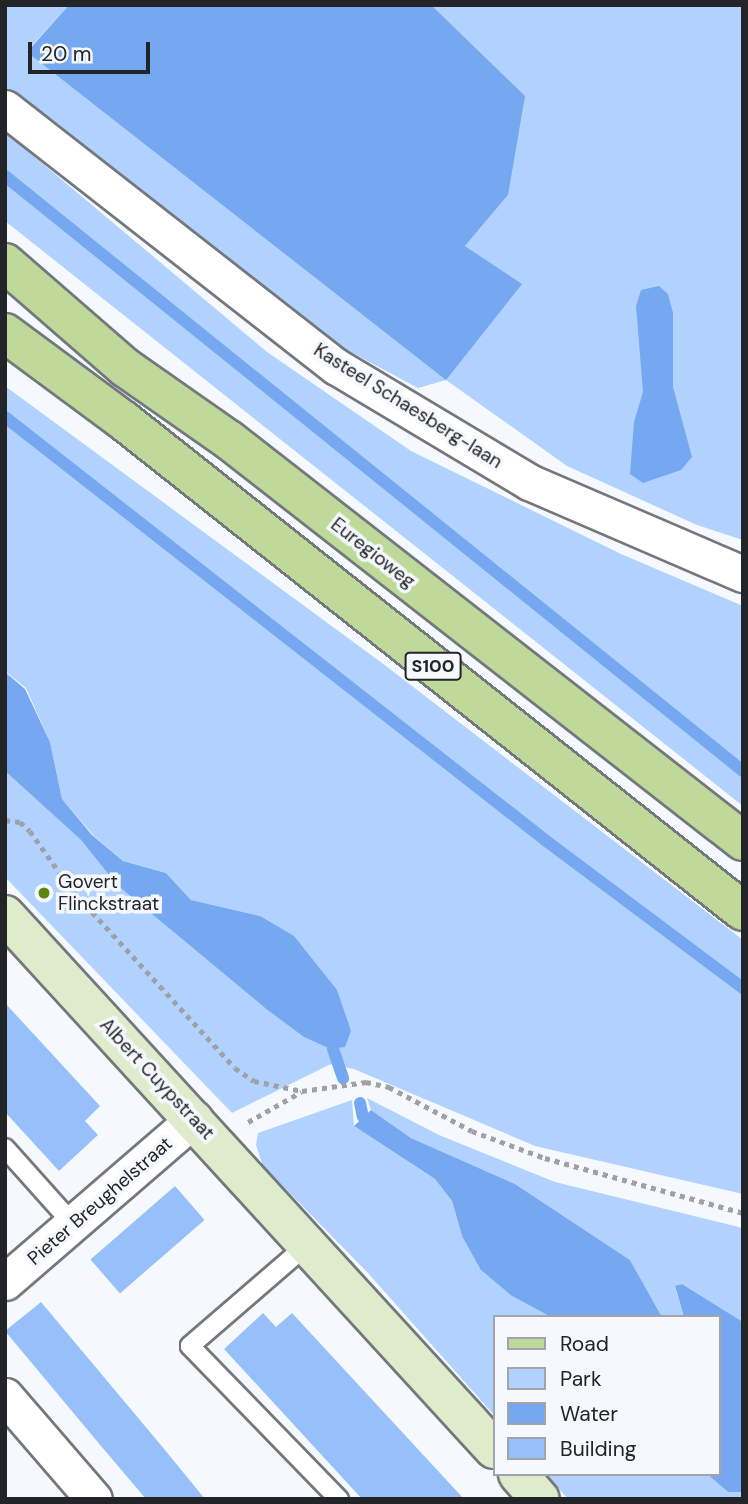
<!DOCTYPE html>
<style>
body{margin:0}
#map{position:relative;width:748px;height:1504px;overflow:hidden;background:#f5f9fe;font-family:"DM Sans",sans-serif}
div>[style]{position:absolute}
.green>*{inset:0;background:#b1d1fe}
.water>*{inset:0;background:#75a8f0}
.stream>*{height:12px;margin:-6px;padding:0 6px;transform-origin:6px;border-radius:6px;background:#75a8f0}
.building>*{inset:0;background:#97c0fb;transform-origin:0 0}
.path>*{height:4.5px;margin-top:-2.25px;transform-origin:0;background:repeating-linear-gradient(90deg,#9ea1a5 0 5px,transparent 0 10px)}
.roads{filter:drop-shadow(2px 0 #74787d) drop-shadow(-2px 0 #74787d) drop-shadow(0 2px #74787d) drop-shadow(0 -2px #74787d)}
.lane>*{height:18px;margin:-9px;padding:0 9px;transform-origin:9px;border-radius:9px;background:#fff}
.street>*{height:35px;margin:-17.5px;padding:0 17.5px;transform-origin:17.5px;border-radius:17.5px;background:#fff}
.secondary>*{height:38px;margin:-19px;padding:0 19px;transform-origin:19px;border-radius:19px;background:#dfeccc}
.primary>*{height:38px;margin:-19px;padding:0 19px;transform-origin:19px;border-radius:19px;background:#bed99a}
.dots>*{width:19px;height:19px;translate:-50% -50%;box-sizing:border-box;border:4px solid #f5f9fe;border-radius:50%}
span{translate:-50% -50%;white-space:nowrap;text-align:center;line-height:1.15;-webkit-text-stroke:7px #f5f9fe;paint-order:stroke}
.shield-label span{padding:2px 5px;background:#f5f9fe;border:2px solid;border-radius:5px;-webkit-text-stroke-width:0}
.shield-label{font-size:18px;color:#232427;font-weight:700}
.street-label{font-size:19px;color:#232427}
.poi-label{font-size:19px;color:#232427}
.left{translate:0 -50%;text-align:left}
.frame{position:absolute;inset:0;border:7px solid #232427;pointer-events:none}
.legend{position:absolute;left:493px;top:1315px;width:228px;height:161px;box-sizing:border-box;background:#f5f9fe;border:2px solid #a1a4a8;margin:0;padding:9px 12px;list-style:none;font-size:21px;color:#232427}
.legend li{display:flex;align-items:center;gap:14px;height:35px}
.legend b{width:35px;border:2px solid #a1a4a8}
.scale{position:absolute;left:28px;top:42px;width:122px;height:32px;box-sizing:border-box;border:4px solid #232427;border-top:0;padding-left:9px;font-size:21px;line-height:24px;white-space:nowrap;color:#232427;-webkit-text-stroke:5px #f5f9fe;paint-order:stroke}
</style>
<div id="map">
<div class="green">
<div style="clip-path:polygon(5px 5px,69px 5px,27px 51px,521px 284px,465px 246px,508px 195px,430px 5px,743px 5px,743px 540px,697px 525px,567px 466px,446px 380px,418px 388px,336px 344px,5px 88px)"></div>
<div style="clip-path:polygon(5px 132px,267px 352px,411px 451px,621px 554px,743px 606px,743px 806px,5px 221px)"></div>
<div style="clip-path:polygon(5px 386px,382px 663px,743px 940px,743px 1194px,535px 1146px,354px 1069px,331px 1064px,232px 1113px,5px 877px,5px 771px,81px 840px,117px 885px,265px 1008px,260px 916px,191px 900px,166px 873px,123px 861px,94px 836px,62px 799px,50px 742px,26px 688px,5px 671px)"></div>
<div style="clip-path:polygon(367px 1098px,439px 1135px,555px 1182px,743px 1228px,743px 1322px,682px 1284px,675px 1287px,684px 1317px,662px 1317px,630px 1260px,515px 1184px,411px 1138px,371px 1110px)"></div>
<div style="clip-path:polygon(352px 1100px,354px 1126px,435px 1179px,452px 1201px,462px 1236px,512px 1296px,551px 1317px,494px 1317px,494px 1415px,368px 1273px,263px 1166px,256px 1145px,258px 1133px)"></div>
<div style="clip-path:polygon(546px 1474px,707px 1474px,728px 1492px,743px 1492px,743px 1499px,568px 1499px)"></div>
</div>
<div class="water">
<div style="clip-path:polygon(69px 5px,431px 5px,525px 96px,508px 195px,465px 246px,522px 284px,446px 380px,27px 52px)"></div>
<div style="clip-path:polygon(659px 286px,668px 294px,673px 313px,673px 387px,692px 457px,681px 470px,643px 483px,630px 474px,634px 422px,643px 392px,636px 306px,641px 290px)"></div>
<div style="clip-path:polygon(5px 672px,25px 689px,50px 742px,62px 799px,92px 835px,123px 861px,166px 873px,191px 900px,260px 916px,294px 936px,337px 990px,351px 1031px,345px 1047px,331px 1049px,304px 1037px,265px 1008px,117px 885px,81px 840px,5px 771px)"></div>
<div style="clip-path:polygon(371px 1110px,411px 1138px,515px 1184px,630px 1260px,662px 1317px,551px 1317px,512px 1296px,481px 1270px,462px 1236px,452px 1201px,435px 1179px,354px 1126px)"></div>
<div style="clip-path:polygon(682px 1284px,743px 1322px,743px 1492px,728px 1492px,707px 1474px,718px 1474px,718px 1317px,684px 1317px,675px 1286px)"></div>
</div>
<div class="stream">
<div style="left:5px;top:176px;width:948px;rotate:38.88deg"></div>
<div style="left:5px;top:417px;width:686px;rotate:38.07deg"></div>
<div style="left:545px;top:840px;width:247px;rotate:36.8deg"></div>
<div style="left:333px;top:1049px;width:31px;rotate:71deg"></div>
<div style="left:360px;top:1103px;width:14px;rotate:78deg"></div>
</div>
<div class="building">
<div style="clip-path:polygon(5px 1003px,100px 1106px,85px 1121px,98px 1135px,59px 1171px,5px 1112px)"></div>
<div style="left:175px;top:1186px;width:45px;height:112px;rotate:49deg"></div>
<div style="clip-path:polygon(41px 1302px,160px 1444px,205px 1499px,146px 1499px,101px 1446px,5px 1331px)"></div>
<div style="clip-path:polygon(263px 1313px,276px 1327px,292px 1313px,464px 1499px,362px 1499px,224px 1349px)"></div>
</div>
<div class="path">
<div style="left:5px;top:820px;width:15px;rotate:8deg"></div>
<div style="left:20px;top:822px;width:13px;rotate:42deg"></div>
<div style="left:30px;top:831px;width:72px;rotate:54.6deg"></div>
<div style="left:72px;top:890px;width:241px;rotate:47.5deg"></div>
<div style="left:235px;top:1068px;width:23px;rotate:34deg"></div>
<div style="left:254px;top:1081px;width:49px;rotate:11.8deg"></div>
<div style="left:302px;top:1091px;width:65px;rotate:-8deg"></div>
<div style="left:366px;top:1082px;width:24px;rotate:12deg"></div>
<div style="left:389px;top:1087px;width:94px;rotate:27.9deg"></div>
<div style="left:472px;top:1131px;width:78px;rotate:20.3deg"></div>
<div style="left:545px;top:1158px;width:205px;rotate:15.5deg"></div>
<div style="left:248px;top:1122px;width:61px;rotate:-29.5deg"></div>
</div>
<div class="roads">
<div class="lane">
<div style="left:5px;top:1148px;width:102px;rotate:48.2deg"></div>
<div style="left:308px;top:1244px;width:156px;rotate:139.2deg"></div>
<div style="left:190px;top:1346px;width:214px;rotate:45.8deg"></div>
</div>
<div class="street">
<div style="left:5px;top:108px;width:421px;rotate:38deg"></div>
<div style="left:337px;top:367px;width:224px;rotate:30.9deg"></div>
<div style="left:529px;top:482px;width:233px;rotate:23.3deg"></div>
<div style="left:5px;top:1282px;width:250px;rotate:-40.8deg"></div>
<div style="left:5px;top:1396px;width:136px;rotate:49.2deg"></div>
</div>
<div class="secondary">
<div style="left:5px;top:915px;width:724px;rotate:47.52deg"></div>
<div style="left:518px;top:1474px;width:33px;rotate:49deg"></div>
</div>
<div class="primary">
<div style="left:5px;top:263px;width:160px;rotate:41deg"></div>
<div style="left:126px;top:368px;width:126px;rotate:35deg"></div>
<div style="left:229px;top:440px;width:652px;rotate:37.96deg"></div>
<div style="left:5px;top:333px;width:148px;rotate:36.5deg"></div>
<div style="left:124px;top:421px;width:789px;rotate:38.37deg"></div>
</div>
</div>
<div class="dots">
<div style="left:44px;top:893px;background:#5b850e"></div>
</div>
<div class="shield-label">
<span style="left:433px;top:666px">S100</span>
</div>
<div class="street-label">
<span style="left:408px;top:406px;rotate:32deg">Kasteel Schaesberg-laan</span>
<span style="left:373px;top:553px;rotate:38deg">Euregioweg</span>
<span style="left:157px;top:1079px;rotate:47deg">Albert Cuypstraat</span>
<span style="left:100px;top:1201px;rotate:-41deg">Pieter Breughelstraat</span>
</div>
<div class="poi-label">
<span class="left" style="left:58px;top:893px">Govert<br>Flinckstraat</span>
</div>
<div class="frame"></div>
<ul class="legend">
<li><b style="height:9px;background:#bed99a"></b>Road</li>
<li><b style="height:19px;background:#b1d1fe"></b>Park</li>
<li><b style="height:19px;background:#75a8f0"></b>Water</li>
<li><b style="height:19px;background:#97c0fb"></b>Building</li>
</ul>
<div class="scale">20 m</div>
</div>
